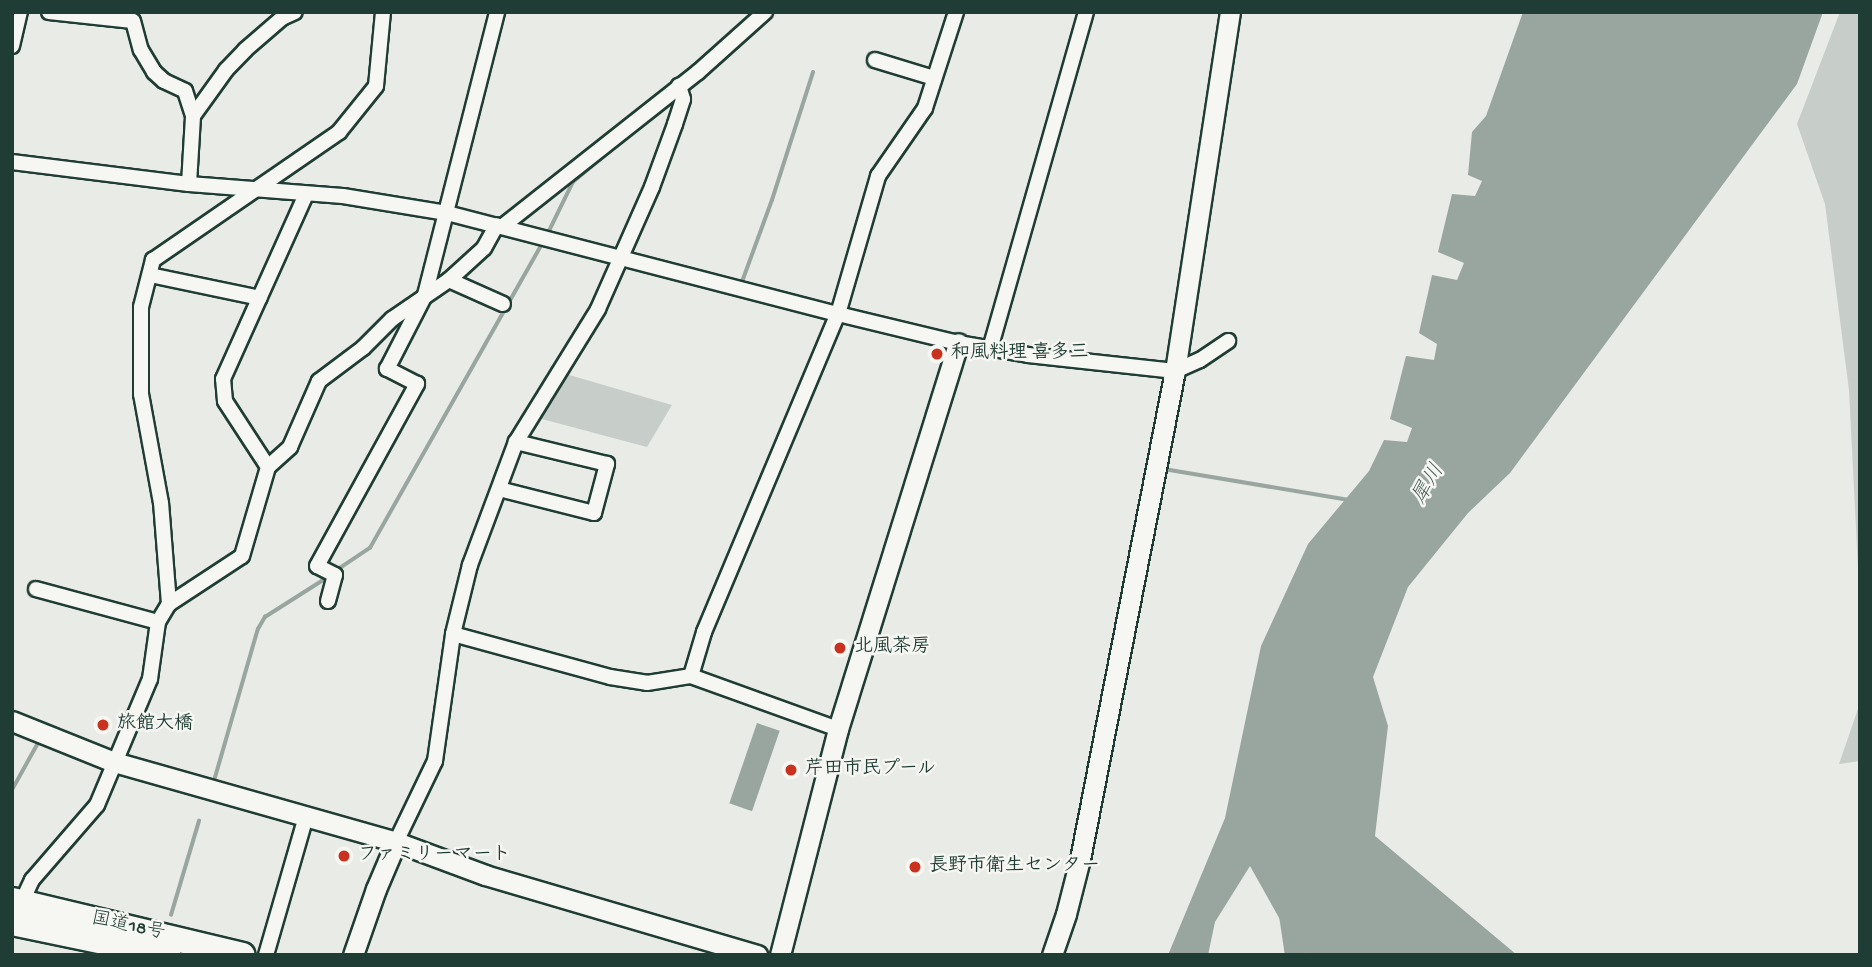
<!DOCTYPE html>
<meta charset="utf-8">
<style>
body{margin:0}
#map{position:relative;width:1872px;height:967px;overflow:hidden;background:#e9ebe7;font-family:"Gochi Hand","Klee One",sans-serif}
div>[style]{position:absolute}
.green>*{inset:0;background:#c7cec9}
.water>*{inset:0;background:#99a6a0;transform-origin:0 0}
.stream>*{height:3.5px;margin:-1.75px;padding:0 1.75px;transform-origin:1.75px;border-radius:1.75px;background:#99a6a0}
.river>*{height:21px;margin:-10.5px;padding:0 10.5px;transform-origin:10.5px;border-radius:10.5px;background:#99a6a0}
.roads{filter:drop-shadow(2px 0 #1f3d34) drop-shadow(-2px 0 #1f3d34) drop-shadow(0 2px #1f3d34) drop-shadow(0 -2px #1f3d34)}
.street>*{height:14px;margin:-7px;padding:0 7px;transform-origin:7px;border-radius:7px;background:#f6f6f2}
.secondary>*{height:19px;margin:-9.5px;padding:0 9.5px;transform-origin:9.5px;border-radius:9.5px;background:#f6f6f2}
.highway>*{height:24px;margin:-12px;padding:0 12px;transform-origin:12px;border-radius:12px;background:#f6f6f2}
.dots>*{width:19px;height:19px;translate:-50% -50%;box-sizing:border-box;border:4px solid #f6f6f2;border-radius:50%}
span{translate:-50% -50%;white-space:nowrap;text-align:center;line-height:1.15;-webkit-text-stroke:5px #f6f6f2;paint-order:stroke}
.poi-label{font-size:19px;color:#1f3d34;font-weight:700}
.left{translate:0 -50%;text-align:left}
.street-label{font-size:19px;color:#1f3d34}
.water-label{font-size:21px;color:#445c54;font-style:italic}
.frame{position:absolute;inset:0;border:14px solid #1f3d34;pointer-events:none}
</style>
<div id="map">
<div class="green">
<div style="clip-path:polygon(1840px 12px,1860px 12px,1860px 608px,1849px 390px,1825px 204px,1797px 124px)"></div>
<div style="clip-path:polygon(566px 374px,672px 405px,647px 447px,538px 418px)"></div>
<div style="clip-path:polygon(1860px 703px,1860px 761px,1839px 764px)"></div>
</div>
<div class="water">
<div style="clip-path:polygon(1523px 12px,1823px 12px,1797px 84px,1510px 473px,1468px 513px,1408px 587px,1373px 677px,1388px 726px,1375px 836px,1517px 955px,1306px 955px,1302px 942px,1287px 932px,1250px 866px,1215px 922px,1208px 955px,1168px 955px,1225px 818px,1261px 646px,1308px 544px,1369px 471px,1384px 440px,1407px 442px,1412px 428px,1390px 419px,1406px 356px,1434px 360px,1437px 344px,1419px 333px,1432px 275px,1457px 280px,1464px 263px,1438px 252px,1452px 194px,1475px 196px,1482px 181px,1468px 175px,1472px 132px,1486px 116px)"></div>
<div style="left:757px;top:723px;width:24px;height:85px;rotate:19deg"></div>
</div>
<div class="stream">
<div style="left:548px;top:233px;width:57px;rotate:-63.9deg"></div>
<div style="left:573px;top:182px;width:50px;rotate:-40.1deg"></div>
<div style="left:739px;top:281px;width:3px;rotate:18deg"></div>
<div style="left:742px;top:282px;width:87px;rotate:-69.9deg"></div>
<div style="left:772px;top:200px;width:134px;rotate:-72.2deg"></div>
<div style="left:1164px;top:469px;width:189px;rotate:9.5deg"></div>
<div style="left:337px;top:570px;width:40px;rotate:-34deg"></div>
<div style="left:370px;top:548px;width:352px;rotate:-60.5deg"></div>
<div style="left:214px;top:781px;width:158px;rotate:-73.9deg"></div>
<div style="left:258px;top:629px;width:14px;rotate:-60deg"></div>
<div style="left:265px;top:617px;width:75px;rotate:-32.4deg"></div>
<div style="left:12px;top:790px;width:54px;rotate:-61deg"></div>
<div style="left:171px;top:915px;width:98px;rotate:-73.4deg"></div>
</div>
<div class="river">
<div style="left:1288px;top:908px;width:48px;rotate:81.5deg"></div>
</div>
<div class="roads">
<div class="street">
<div style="left:49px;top:12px;width:84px;rotate:6.1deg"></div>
<div style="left:133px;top:21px;width:30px;rotate:75deg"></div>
<div style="left:141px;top:50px;width:26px;rotate:59deg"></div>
<div style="left:154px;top:72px;width:13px;rotate:42deg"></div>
<div style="left:164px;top:81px;width:23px;rotate:25deg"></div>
<div style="left:185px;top:91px;width:26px;rotate:72deg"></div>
<div style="left:12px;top:46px;width:35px;rotate:-77deg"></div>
<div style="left:875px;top:60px;width:62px;rotate:17deg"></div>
<div style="left:12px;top:162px;width:178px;rotate:7.1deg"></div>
<div style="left:189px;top:184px;width:154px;rotate:4.5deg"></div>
<div style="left:343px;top:196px;width:105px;rotate:9.3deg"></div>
<div style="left:447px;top:213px;width:404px;rotate:14.5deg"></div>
<div style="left:838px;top:314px;width:123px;rotate:13.6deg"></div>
<div style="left:958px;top:343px;width:71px;rotate:9.7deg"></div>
<div style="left:1028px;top:355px;width:148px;rotate:6.2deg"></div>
<div style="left:1175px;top:371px;width:27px;rotate:-24deg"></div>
<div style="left:1200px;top:360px;width:34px;rotate:-34deg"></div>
<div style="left:189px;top:184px;width:68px;rotate:-86.6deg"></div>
<div style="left:193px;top:116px;width:57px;rotate:-54.3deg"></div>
<div style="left:226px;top:70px;width:28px;rotate:-46deg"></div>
<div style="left:245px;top:50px;width:49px;rotate:-40.9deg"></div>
<div style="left:282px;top:18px;width:14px;rotate:-25deg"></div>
<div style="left:503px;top:226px;width:248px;rotate:-38.3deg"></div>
<div style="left:698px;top:72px;width:90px;rotate:-41.8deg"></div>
<div style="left:150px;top:275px;width:112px;rotate:11.8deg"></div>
<div style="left:449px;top:280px;width:59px;rotate:24deg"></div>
<div style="left:990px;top:349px;width:350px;rotate:-74.1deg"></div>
<div style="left:268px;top:467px;width:79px;rotate:-123.1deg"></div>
<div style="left:225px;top:401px;width:22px;rotate:-95deg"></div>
<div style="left:223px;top:379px;width:203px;rotate:-65.8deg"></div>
<div style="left:499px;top:489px;width:98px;rotate:14.2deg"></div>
<div style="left:594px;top:513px;width:51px;rotate:-75.1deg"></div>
<div style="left:607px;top:464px;width:94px;rotate:-166.4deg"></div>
<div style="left:36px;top:589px;width:126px;rotate:15.1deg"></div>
<div style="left:328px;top:601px;width:27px;rotate:-75deg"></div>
<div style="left:335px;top:575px;width:20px;rotate:-153deg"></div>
<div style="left:317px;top:566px;width:208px;rotate:-61.2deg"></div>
<div style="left:417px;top:384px;width:34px;rotate:-153deg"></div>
<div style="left:387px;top:369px;width:83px;rotate:-62.8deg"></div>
<div style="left:425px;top:295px;width:292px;rotate:-75.7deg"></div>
<div style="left:169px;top:604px;width:101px;rotate:-94.5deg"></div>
<div style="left:161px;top:503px;width:111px;rotate:-100.4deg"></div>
<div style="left:141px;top:394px;width:87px;rotate:-90deg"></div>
<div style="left:141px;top:307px;width:49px;rotate:-75.7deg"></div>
<div style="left:153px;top:260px;width:226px;rotate:-34.5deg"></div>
<div style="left:339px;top:132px;width:59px;rotate:-51.2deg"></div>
<div style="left:376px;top:86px;width:74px;rotate:-84.6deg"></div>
<div style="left:453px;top:634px;width:163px;rotate:15.3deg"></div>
<div style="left:610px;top:677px;width:37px;rotate:9deg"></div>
<div style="left:647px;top:683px;width:45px;rotate:-9deg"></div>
<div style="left:838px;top:729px;width:156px;rotate:-160.2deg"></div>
<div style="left:691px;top:676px;width:46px;rotate:-73.5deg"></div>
<div style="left:704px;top:632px;width:345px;rotate:-67.2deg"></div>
<div style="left:838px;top:314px;width:144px;rotate:-73.8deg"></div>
<div style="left:878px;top:176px;width:83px;rotate:-55.3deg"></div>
<div style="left:925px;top:108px;width:101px;rotate:-72.1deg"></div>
<div style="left:396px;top:842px;width:90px;rotate:-64.3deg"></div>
<div style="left:435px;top:761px;width:128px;rotate:-81.9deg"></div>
<div style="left:453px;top:634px;width:71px;rotate:-76.2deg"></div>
<div style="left:470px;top:565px;width:131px;rotate:-69.5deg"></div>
<div style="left:516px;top:442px;width:156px;rotate:-58.3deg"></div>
<div style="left:598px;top:309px;width:133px;rotate:-66.1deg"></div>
<div style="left:652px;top:187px;width:67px;rotate:-69.9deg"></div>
<div style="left:675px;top:124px;width:26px;rotate:-72deg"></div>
<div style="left:683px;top:99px;width:14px;rotate:-107deg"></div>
<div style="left:25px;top:895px;width:17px;rotate:-65deg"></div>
<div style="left:32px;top:880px;width:99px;rotate:-49.1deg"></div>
<div style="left:97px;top:805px;width:137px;rotate:-67.2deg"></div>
<div style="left:150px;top:679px;width:58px;rotate:-82deg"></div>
<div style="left:158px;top:622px;width:21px;rotate:-59deg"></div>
<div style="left:169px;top:604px;width:87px;rotate:-33.3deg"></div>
<div style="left:242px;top:556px;width:93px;rotate:-73.7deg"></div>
<div style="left:268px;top:467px;width:30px;rotate:-42deg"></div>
<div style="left:290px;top:447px;width:72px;rotate:-66.3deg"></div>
<div style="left:319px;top:381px;width:55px;rotate:-36.9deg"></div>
<div style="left:363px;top:348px;width:41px;rotate:-45deg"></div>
<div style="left:392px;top:319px;width:69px;rotate:-34.4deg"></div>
<div style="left:449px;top:280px;width:47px;rotate:-42.4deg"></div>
<div style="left:484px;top:248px;width:26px;rotate:-61deg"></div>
<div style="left:266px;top:955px;width:145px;rotate:-73.9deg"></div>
</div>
<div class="secondary">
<div style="left:12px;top:721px;width:110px;rotate:21.9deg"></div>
<div style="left:114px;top:762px;width:293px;rotate:15.8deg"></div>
<div style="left:396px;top:842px;width:95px;rotate:20.3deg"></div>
<div style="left:485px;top:875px;width:284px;rotate:16.4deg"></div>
<div style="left:353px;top:955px;width:70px;rotate:-70.8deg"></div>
<div style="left:376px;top:889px;width:51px;rotate:-66.9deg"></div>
<div style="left:780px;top:955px;width:233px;rotate:-75.6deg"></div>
<div style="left:838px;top:729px;width:404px;rotate:-72.7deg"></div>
<div style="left:1052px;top:955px;width:43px;rotate:-71.1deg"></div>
<div style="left:1066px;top:914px;width:57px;rotate:-75.7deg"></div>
<div style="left:1080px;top:859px;width:497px;rotate:-79deg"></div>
<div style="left:1175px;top:371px;width:363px;rotate:-81.3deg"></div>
</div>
<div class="highway">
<div style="left:12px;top:900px;width:237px;rotate:13.4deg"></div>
<div style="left:12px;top:923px;width:124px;rotate:11.7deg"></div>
<div style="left:118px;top:939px;width:53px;rotate:17.4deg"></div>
</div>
</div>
<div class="dots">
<div style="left:937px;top:354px;background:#c8321e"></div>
<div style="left:840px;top:648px;background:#c8321e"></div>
<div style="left:103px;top:725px;background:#c8321e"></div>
<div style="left:791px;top:770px;background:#c8321e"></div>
<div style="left:344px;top:856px;background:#c8321e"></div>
<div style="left:915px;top:867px;background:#c8321e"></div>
</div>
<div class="poi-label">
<span class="left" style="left:951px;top:354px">和風料理 喜多三</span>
<span class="left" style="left:854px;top:648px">北風茶房</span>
<span class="left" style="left:117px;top:725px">旅館大橋</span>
<span class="left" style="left:805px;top:770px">芹田市民プール</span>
<span class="left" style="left:358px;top:856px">ファミリーマート</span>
<span class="left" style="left:929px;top:867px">長野市衛生センター</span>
</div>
<div class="street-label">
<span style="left:128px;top:927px;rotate:12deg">国道18号</span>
</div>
<div class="water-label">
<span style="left:1430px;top:485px;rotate:-59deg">犀川</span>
</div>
<div class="frame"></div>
</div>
